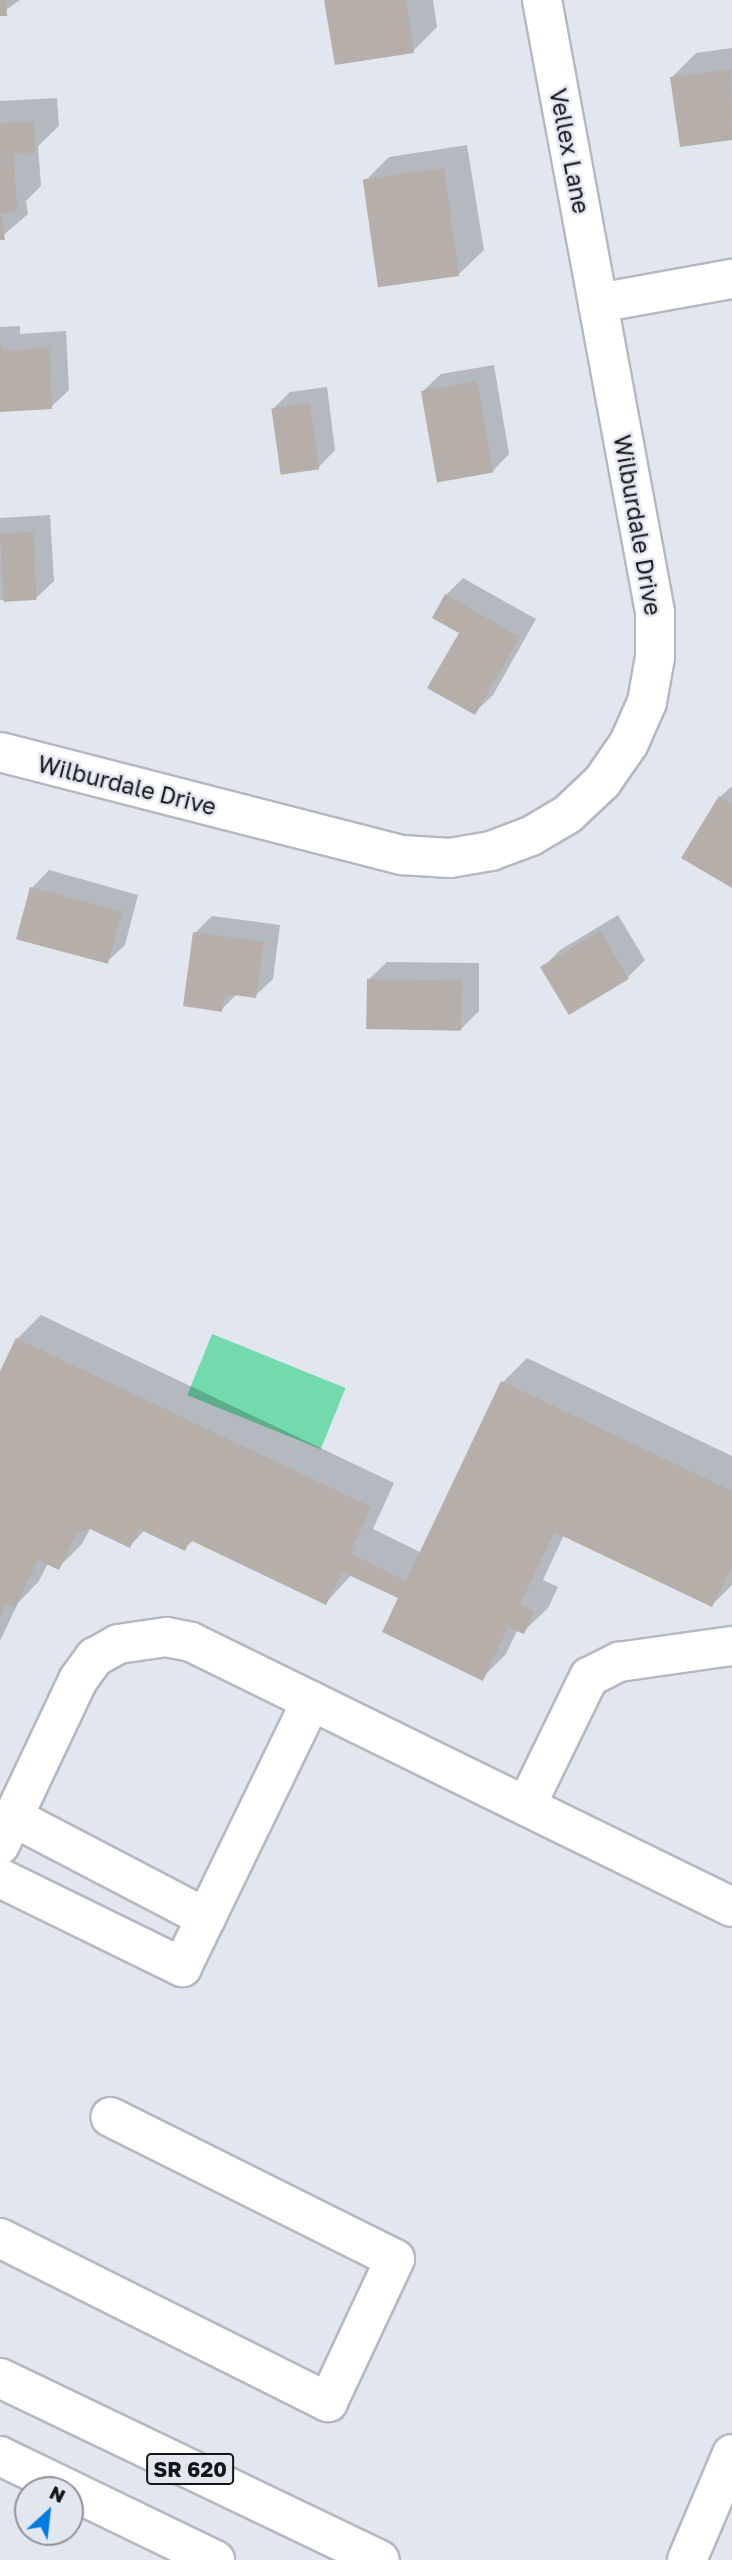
<!DOCTYPE html>
<style>
body{margin:0}
#map{position:relative;width:732px;height:2560px;overflow:hidden;background:#e2e7ef;font-family:"Golos Text",sans-serif}
div>[style]{position:absolute}
.green>*{inset:0;background:#73daae;transform-origin:0 0}
.shadow>*{inset:0;background:#0003}
.building>*{inset:0;background:#b6aea8;transform-origin:0 0}
.roads{filter:drop-shadow(2px 0 #b4b9c1) drop-shadow(-2px 0 #b4b9c1) drop-shadow(0 2px #b4b9c1) drop-shadow(0 -2px #b4b9c1)}
.minor>*{height:38px;margin:-19px;padding:0 19px;transform-origin:19px;border-radius:19px;background:#fff}
.major>*{height:38px;margin:-19px;padding:0 19px;transform-origin:19px;border-radius:19px;background:#fff}
span{translate:-50% -50%;white-space:nowrap;text-align:center;line-height:1.15;-webkit-text-stroke:5px #e2e7ef;paint-order:stroke}
.shield-label span{padding:2px 5px;background:#e2e7ef;border:2px solid;border-radius:5px;-webkit-text-stroke-width:0}
.shield-label{font-size:21px;color:#131518;font-weight:700}
.street-label{font-size:23px;color:#131518}
.north{position:absolute;left:14px;top:2476px;width:70px;height:70px;box-sizing:border-box;background:#e2e7ef;border:2px solid #8f9399;border-radius:50%;rotate:27deg;font-size:19px;font-weight:700;line-height:28px;text-align:center;color:#131518}
.north::after{content:'';display:block;margin:auto;width:24px;height:32px;background:#007ce3;clip-path:polygon(50% 0,100% 100%,50% 72%,0 100%)}
</style>
<div id="map">
<div class="green">
<div style="left:212px;top:1334px;width:144px;height:66px;rotate:22deg"></div>
</div>
<div class="shadow">
<div style="clip-path:polygon(0 0,20px 0,0 14px)"></div>
<div style="clip-path:polygon(327px 0,433px 0,437px 27px,413px 51px)"></div>
<div style="clip-path:polygon(732px 48px,732px 139px,681px 145px,672px 77px,696px 53px)"></div>
<div style="clip-path:polygon(57px 98px,59px 126px,38px 146px,41px 186px,26px 201px,28px 214px,0 238px,0 101px)"></div>
<div style="clip-path:polygon(467px 145px,484px 250px,459px 274px,365px 181px,389px 157px)"></div>
<div style="clip-path:polygon(20px 326px,20px 334px,66px 331px,69px 390px,51px 407px,0 410px,0 327px)"></div>
<div style="clip-path:polygon(494px 365px,509px 454px,492px 472px,423px 391px,441px 374px)"></div>
<div style="clip-path:polygon(327px 387px,335px 450px,318px 468px,273px 409px,290px 392px)"></div>
<div style="clip-path:polygon(50px 515px,54px 581px,36px 598px,0 600px,0 518px)"></div>
<div style="clip-path:polygon(463px 578px,536px 619px,493px 695px,475px 712px,461px 632px,446px 595px)"></div>
<div style="clip-path:polygon(732px 786px,732px 886px,720px 797px)"></div>
<div style="clip-path:polygon(49px 870px,138px 895px,125px 945px,107px 962px,32px 888px)"></div>
<div style="clip-path:polygon(618px 915px,645px 960px,628px 977px,542px 968px,560px 950px)"></div>
<div style="clip-path:polygon(212px 916px,280px 925px,273px 979px,255px 996px,237px 994px,221px 1010px,195px 933px)"></div>
<div style="clip-path:polygon(387px 962px,479px 963px,479px 1011px,461px 1029px,369px 979px)"></div>
<div style="clip-path:polygon(41px 1315px,394px 1483px,373px 1529px,422px 1553px,503px 1382px,527px 1358px,732px 1456px,732px 1585px,712px 1605px,564px 1535px,543px 1580px,558px 1587px,548px 1608px,523px 1632px,518px 1629px,506px 1654px,482px 1678px,400px 1597px,352px 1574px,326px 1603px,194px 1540px,184px 1549px,145px 1530px,130px 1546px,91px 1527px,82px 1544px,58px 1568px,48px 1563px,39px 1581px,18px 1603px,0 1641px,0 1375px,17px 1339px)"></div>
</div>
<div class="building">
<div style="clip-path:polygon(0 0,6px 0,7px 16px,0 16px)"></div>
<div style="clip-path:polygon(324px 0,406px 0,414px 53px,335px 65px)"></div>
<div style="clip-path:polygon(731px 69px,732px 140px,680px 147px,670px 77px)"></div>
<div style="clip-path:polygon(33px 121px,35px 152px,14px 154px,17px 212px,0 214px,0 123px)"></div>
<div style="left:444px;top:168px;width:109px;height:82px;rotate:82deg"></div>
<div style="clip-path:polygon(0 216px,2px 216px,5px 240px,0 240px)"></div>
<div style="clip-path:polygon(0 343px,4px 351px,49px 348px,52px 409px,0 412px)"></div>
<div style="left:477px;top:381px;width:93px;height:57px;rotate:80deg"></div>
<div style="left:310px;top:403px;width:67px;height:39px;rotate:82deg"></div>
<div style="left:33px;top:532px;width:68px;height:33px;rotate:87deg"></div>
<div style="clip-path:polygon(445px 594px,520px 637px,475px 715px,427px 688px,459px 633px,432px 618px)"></div>
<div style="clip-path:polygon(719px 796px,732px 804px,732px 888px,681px 858px)"></div>
<div style="left:30px;top:887px;width:95px;height:54px;rotate:15deg"></div>
<div style="left:600px;top:931px;width:56px;height:70px;rotate:59deg"></div>
<div style="clip-path:polygon(193px 932px,264px 942px,256px 998px,225px 994px,222px 1012px,183px 1006px)"></div>
<div style="left:367px;top:979px;width:95px;height:50px;rotate:1deg"></div>
<div style="clip-path:polygon(16px 1338px,371px 1507px,350px 1553px,406px 1581px,501px 1381px,732px 1491px,732px 1566px,712px 1607px,554px 1532px,520px 1605px,535px 1611px,524px 1634px,508px 1627px,483px 1681px,382px 1632px,398px 1598px,342px 1572px,326px 1605px,190px 1540px,185px 1551px,139px 1529px,130px 1548px,90px 1529px,76px 1534px,59px 1570px,38px 1560px,15px 1608px,6px 1603px,0 1617px,0 1371px)"></div>
</div>
<div class="roads">
<div class="minor">
<div style="left:598px;top:303px;width:136px;rotate:-10.2deg"></div>
<div style="left:0;top:752px;width:415px;rotate:14.4deg"></div>
<div style="left:402px;top:855px;width:48px;rotate:3.6deg"></div>
<div style="left:450px;top:858px;width:42px;rotate:-9.7deg"></div>
<div style="left:491px;top:851px;width:43px;rotate:-20.6deg"></div>
<div style="left:531px;top:836px;width:43px;rotate:-30.7deg"></div>
<div style="left:568px;top:814px;width:47px;rotate:-43.3deg"></div>
<div style="left:602px;top:782px;width:47px;rotate:-55.3deg"></div>
<div style="left:629px;top:743px;width:45px;rotate:-66.3deg"></div>
<div style="left:647px;top:702px;width:46px;rotate:-79.9deg"></div>
<div style="left:655px;top:657px;width:45px;rotate:-90deg"></div>
<div style="left:655px;top:612px;width:622px;rotate:-100.46deg"></div>
<div style="left:526px;top:1806px;width:144px;rotate:-64deg"></div>
<div style="left:589px;top:1677px;width:34px;rotate:-27deg"></div>
<div style="left:619px;top:1662px;width:114px;rotate:-8.1deg"></div>
<div style="left:13px;top:1817px;width:218px;rotate:27.6deg"></div>
<div style="left:0;top:1845px;width:183px;rotate:-64.7deg"></div>
<div style="left:78px;top:1680px;width:29px;rotate:-54deg"></div>
<div style="left:95px;top:1657px;width:26px;rotate:-29deg"></div>
<div style="left:118px;top:1644px;width:49px;rotate:-8.3deg"></div>
<div style="left:166px;top:1637px;width:25px;rotate:11deg"></div>
<div style="left:191px;top:1642px;width:602px;rotate:26.1deg"></div>
<div style="left:0;top:1878px;width:203px;rotate:26.1deg"></div>
<div style="left:182px;top:1967px;width:296px;rotate:-64.1deg"></div>
<div style="left:0;top:2238px;width:367px;rotate:26.6deg"></div>
<div style="left:328px;top:2402px;width:158px;rotate:-64.9deg"></div>
<div style="left:395px;top:2259px;width:318px;rotate:-153.5deg"></div>
</div>
<div class="major">
<div style="left:0;top:2378px;width:421px;rotate:25.6deg"></div>
<div style="left:0;top:2456px;width:239px;rotate:25.8deg"></div>
<div style="left:687px;top:2560px;width:115px;rotate:-67deg"></div>
</div>
</div>
<div class="shield-label">
<span style="left:190px;top:2469px">SR 620</span>
</div>
<div class="street-label">
<span style="left:570px;top:151px;rotate:79deg">Vellex Lane</span>
<span style="left:638px;top:525px;rotate:80deg">Wilburdale Drive</span>
<span style="left:127px;top:785px;rotate:14deg">Wilburdale Drive</span>
</div>
<div class="north">N</div>
</div>
